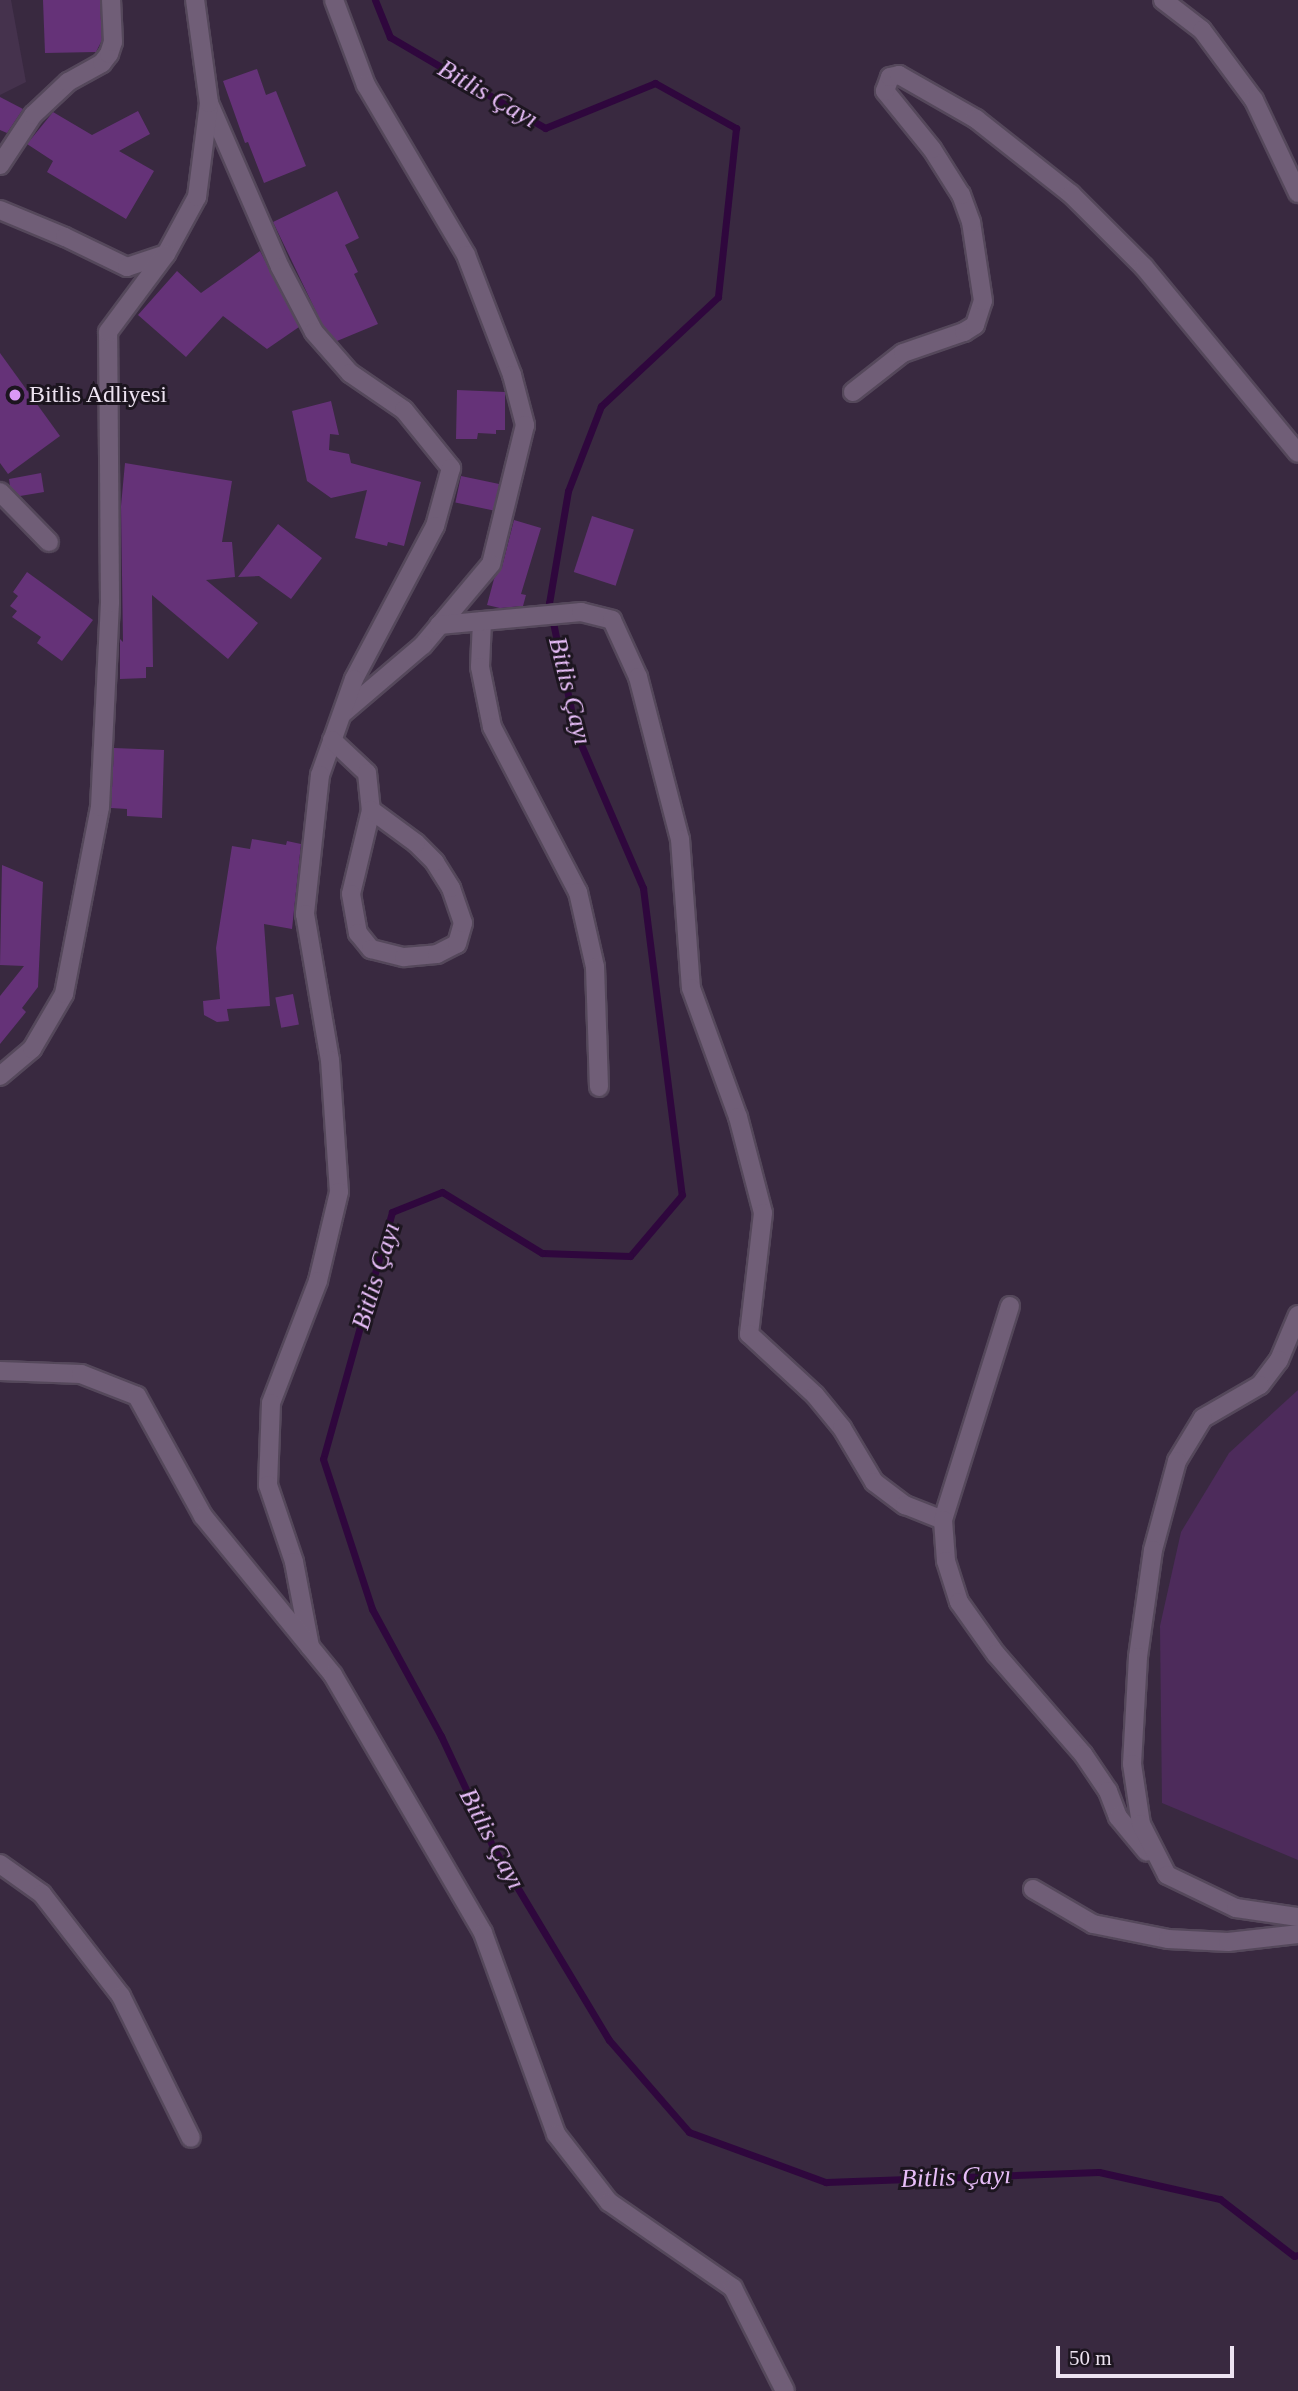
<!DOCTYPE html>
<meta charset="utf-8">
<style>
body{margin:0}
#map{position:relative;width:1298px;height:2391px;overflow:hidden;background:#392940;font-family:Georgia,serif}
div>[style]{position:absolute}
.built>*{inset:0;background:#45324d}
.green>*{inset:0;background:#4d2b5b}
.stream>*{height:7px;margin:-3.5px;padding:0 3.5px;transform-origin:3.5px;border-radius:3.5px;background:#2f073d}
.building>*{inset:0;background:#653278;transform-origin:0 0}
.roads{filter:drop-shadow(2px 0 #55485b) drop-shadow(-2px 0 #55485b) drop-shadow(0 2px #55485b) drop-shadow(0 -2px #55485b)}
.minor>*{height:18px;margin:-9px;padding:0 9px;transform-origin:9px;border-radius:9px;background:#705e77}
.dots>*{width:19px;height:19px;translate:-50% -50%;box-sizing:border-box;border:4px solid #1c151f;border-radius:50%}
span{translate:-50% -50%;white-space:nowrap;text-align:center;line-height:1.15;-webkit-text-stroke:6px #1c151f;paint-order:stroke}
.poi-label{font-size:24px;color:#ede3f1}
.left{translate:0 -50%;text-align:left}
.water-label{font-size:26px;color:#e7bdf8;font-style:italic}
.scale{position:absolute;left:1056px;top:2346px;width:178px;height:32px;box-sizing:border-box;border:4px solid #ede3f1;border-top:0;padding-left:9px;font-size:21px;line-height:24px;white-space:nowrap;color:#ede3f1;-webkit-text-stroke:5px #1c151f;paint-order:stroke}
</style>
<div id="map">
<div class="built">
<div style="clip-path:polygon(0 0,11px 0,26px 82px,0 95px)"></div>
</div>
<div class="green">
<div style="clip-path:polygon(1298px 1390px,1298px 1860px,1162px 1803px,1160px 1626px,1181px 1532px,1229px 1453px)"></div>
</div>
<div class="stream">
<div style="left:375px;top:0;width:40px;rotate:68deg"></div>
<div style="left:390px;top:37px;width:180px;rotate:30.4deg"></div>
<div style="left:545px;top:128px;width:119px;rotate:-22.2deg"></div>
<div style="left:655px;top:83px;width:93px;rotate:29.1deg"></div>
<div style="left:736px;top:128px;width:170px;rotate:96.1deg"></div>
<div style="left:718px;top:297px;width:160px;rotate:137deg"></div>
<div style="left:601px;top:406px;width:91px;rotate:111.2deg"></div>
<div style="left:568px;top:491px;width:114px;rotate:99.6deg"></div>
<div style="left:549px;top:603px;width:133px;rotate:78.3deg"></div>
<div style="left:576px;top:733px;width:169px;rotate:66.6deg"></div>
<div style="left:643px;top:888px;width:309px;rotate:82.8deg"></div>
<div style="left:682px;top:1195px;width:80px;rotate:130.4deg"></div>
<div style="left:630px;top:1256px;width:88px;rotate:-178deg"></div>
<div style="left:542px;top:1253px;width:117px;rotate:-148.6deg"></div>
<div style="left:442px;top:1192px;width:54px;rotate:158.2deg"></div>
<div style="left:392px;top:1212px;width:256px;rotate:105.6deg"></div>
<div style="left:323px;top:1459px;width:158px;rotate:71.9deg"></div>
<div style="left:372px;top:1609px;width:145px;rotate:61.5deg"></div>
<div style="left:441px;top:1736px;width:123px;rotate:64.9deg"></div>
<div style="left:493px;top:1847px;width:225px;rotate:59deg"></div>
<div style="left:609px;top:2040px;width:122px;rotate:49deg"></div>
<div style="left:689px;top:2132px;width:146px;rotate:20.1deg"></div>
<div style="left:826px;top:2182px;width:273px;rotate:-2.1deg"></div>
<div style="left:1099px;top:2172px;width:124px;rotate:12.6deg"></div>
<div style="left:1220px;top:2199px;width:93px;rotate:37.6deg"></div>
<div style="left:1294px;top:2256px;width:4px;rotate:-14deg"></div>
</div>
<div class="building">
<div style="clip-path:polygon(43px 0,100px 0,102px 40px,96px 52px,45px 53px)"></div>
<div style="clip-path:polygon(257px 69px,266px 95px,276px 91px,306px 166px,264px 183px,248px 142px,245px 143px,223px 81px)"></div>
<div style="clip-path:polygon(0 97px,23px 109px,7px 133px,0 130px)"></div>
<div style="clip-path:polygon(138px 111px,150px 134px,119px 151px,154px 171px,126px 219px,47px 172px,53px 161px,27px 144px,53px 112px,92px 135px)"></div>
<div style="clip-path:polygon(337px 191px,359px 238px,345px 245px,358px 272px,354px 274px,378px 324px,337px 341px,323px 326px,273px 222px)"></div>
<div style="clip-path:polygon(260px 251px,299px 327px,267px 349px,223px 316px,186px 357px,138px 315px,177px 271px,201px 293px)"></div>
<div style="clip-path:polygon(0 353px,60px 436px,8px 474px,0 463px)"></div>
<div style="clip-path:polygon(457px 390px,505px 392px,505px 430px,496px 430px,496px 434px,478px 433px,477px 439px,456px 439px)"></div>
<div style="clip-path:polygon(331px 401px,339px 435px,330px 434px,329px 450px,349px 454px,351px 463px,421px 482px,404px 546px,388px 542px,387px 546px,355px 538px,367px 490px,331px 498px,307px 481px,292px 411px)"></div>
<div style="clip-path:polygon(125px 463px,232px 481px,222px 542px,232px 542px,235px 577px,206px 580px,258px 623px,228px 659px,152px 595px,153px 667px,146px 667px,146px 678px,120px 679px,120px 639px,123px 642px,121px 506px)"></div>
<div style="clip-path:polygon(41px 473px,44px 492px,20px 496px,10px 486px,9px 479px)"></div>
<div style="left:461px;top:476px;width:39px;height:27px;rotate:12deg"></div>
<div style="left:592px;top:516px;width:44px;height:59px;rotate:18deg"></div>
<div style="clip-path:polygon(514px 520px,541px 528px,521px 594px,526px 595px,523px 606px,500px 608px,487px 605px,494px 579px,502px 567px)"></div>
<div style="clip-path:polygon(278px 524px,322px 558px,291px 599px,259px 576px,238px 577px)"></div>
<div style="clip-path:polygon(27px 572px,93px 620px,62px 661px,37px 643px,41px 637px,12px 617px,17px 611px,10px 606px,18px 596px,13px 592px)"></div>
<div style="clip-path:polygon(114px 748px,164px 750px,162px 818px,127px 816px,127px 809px,111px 808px)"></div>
<div style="clip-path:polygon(252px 839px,286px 845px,287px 841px,301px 844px,292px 929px,264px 924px,270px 1006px,227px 1009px,229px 1021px,217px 1022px,204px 1015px,203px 1001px,220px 999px,216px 948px,232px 846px,250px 849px)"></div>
<div style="clip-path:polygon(2px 865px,43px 882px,38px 987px,22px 1008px,26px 1012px,0 1044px,0 996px,24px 966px,0 965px)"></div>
<div style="left:293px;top:994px;width:31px;height:18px;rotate:79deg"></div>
</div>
<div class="roads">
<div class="minor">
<div style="left:334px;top:0;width:91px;rotate:69.4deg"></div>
<div style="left:366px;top:85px;width:197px;rotate:59.5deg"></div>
<div style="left:466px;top:255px;width:129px;rotate:69deg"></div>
<div style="left:512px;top:375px;width:52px;rotate:75.4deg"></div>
<div style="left:525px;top:425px;width:143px;rotate:103.7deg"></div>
<div style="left:491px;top:564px;width:106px;rotate:130deg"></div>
<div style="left:423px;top:645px;width:105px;rotate:139.6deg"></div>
<div style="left:1163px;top:0;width:49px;rotate:37.6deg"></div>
<div style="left:1202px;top:30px;width:87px;rotate:53.4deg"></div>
<div style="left:1254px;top:100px;width:103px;rotate:64.7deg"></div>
<div style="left:209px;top:103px;width:179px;rotate:66.6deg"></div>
<div style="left:280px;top:267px;width:73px;rotate:62.4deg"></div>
<div style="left:314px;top:332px;width:55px;rotate:48.7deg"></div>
<div style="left:350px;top:373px;width:65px;rotate:34.4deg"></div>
<div style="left:404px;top:410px;width:75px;rotate:51deg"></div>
<div style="left:451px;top:468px;width:60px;rotate:105.4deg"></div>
<div style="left:435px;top:526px;width:173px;rotate:117.9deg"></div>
<div style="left:354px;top:679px;width:102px;rotate:109.5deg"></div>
<div style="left:320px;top:775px;width:140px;rotate:96.2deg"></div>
<div style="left:305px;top:914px;width:148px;rotate:80.3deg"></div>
<div style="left:330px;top:1060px;width:132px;rotate:86.1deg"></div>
<div style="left:339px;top:1192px;width:91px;rotate:103.3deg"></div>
<div style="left:318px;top:1281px;width:131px;rotate:111.1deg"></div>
<div style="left:271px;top:1403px;width:82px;rotate:92.1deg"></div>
<div style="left:268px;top:1485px;width:81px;rotate:71.3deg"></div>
<div style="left:294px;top:1562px;width:86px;rotate:79.3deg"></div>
<div style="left:0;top:165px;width:60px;rotate:-56.6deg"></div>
<div style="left:33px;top:115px;width:48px;rotate:-43.3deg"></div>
<div style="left:68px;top:82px;width:39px;rotate:-29deg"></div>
<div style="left:102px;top:63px;width:11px;rotate:-52deg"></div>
<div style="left:109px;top:54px;width:13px;rotate:-72deg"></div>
<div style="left:113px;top:42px;width:42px;rotate:-92.7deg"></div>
<div style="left:0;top:210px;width:70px;rotate:22.6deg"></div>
<div style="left:65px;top:237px;width:69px;rotate:25.8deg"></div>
<div style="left:127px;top:267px;width:41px;rotate:-18.4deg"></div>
<div style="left:166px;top:254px;width:65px;rotate:-61.5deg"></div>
<div style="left:197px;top:197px;width:95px;rotate:-82.7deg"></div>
<div style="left:209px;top:103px;width:104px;rotate:-97.7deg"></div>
<div style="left:853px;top:392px;width:63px;rotate:-38deg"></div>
<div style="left:903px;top:353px;width:65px;rotate:-19deg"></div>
<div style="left:964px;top:332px;width:13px;rotate:-32deg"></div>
<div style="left:975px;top:325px;width:25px;rotate:-72deg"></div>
<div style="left:983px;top:301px;width:80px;rotate:-98.6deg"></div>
<div style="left:971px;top:222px;width:29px;rotate:-110deg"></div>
<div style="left:961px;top:195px;width:54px;rotate:-122.2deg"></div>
<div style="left:932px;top:149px;width:75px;rotate:-129deg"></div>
<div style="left:885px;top:91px;width:15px;rotate:-70deg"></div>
<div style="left:890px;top:77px;width:9px;rotate:-13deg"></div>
<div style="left:899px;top:75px;width:89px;rotate:29.7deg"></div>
<div style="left:976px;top:119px;width:121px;rotate:38.3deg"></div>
<div style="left:1071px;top:194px;width:103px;rotate:45deg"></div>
<div style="left:1144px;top:267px;width:241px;rotate:50.4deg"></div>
<div style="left:0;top:492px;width:70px;rotate:45.6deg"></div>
<div style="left:482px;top:621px;width:46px;rotate:92.5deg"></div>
<div style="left:480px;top:667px;width:61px;rotate:78.7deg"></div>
<div style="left:492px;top:727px;width:186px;rotate:62.5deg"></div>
<div style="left:578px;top:892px;width:77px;rotate:77.2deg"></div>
<div style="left:595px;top:967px;width:120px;rotate:88.1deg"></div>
<div style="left:439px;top:625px;width:143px;rotate:-5.2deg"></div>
<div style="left:581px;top:612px;width:32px;rotate:14deg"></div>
<div style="left:612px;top:620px;width:63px;rotate:65.5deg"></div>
<div style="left:638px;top:677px;width:167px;rotate:75.5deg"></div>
<div style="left:680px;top:839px;width:149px;rotate:85.8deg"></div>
<div style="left:691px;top:988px;width:137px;rotate:70deg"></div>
<div style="left:738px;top:1117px;width:99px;rotate:75.4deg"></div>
<div style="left:763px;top:1213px;width:122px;rotate:96.6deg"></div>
<div style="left:749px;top:1334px;width:90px;rotate:42.7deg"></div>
<div style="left:815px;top:1395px;width:43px;rotate:50.7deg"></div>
<div style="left:842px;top:1428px;width:63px;rotate:59.3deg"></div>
<div style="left:874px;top:1482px;width:39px;rotate:37deg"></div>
<div style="left:905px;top:1505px;width:41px;rotate:21.5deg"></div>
<div style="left:332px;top:740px;width:48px;rotate:43.3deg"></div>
<div style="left:367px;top:773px;width:37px;rotate:84deg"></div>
<div style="left:371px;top:810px;width:86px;rotate:103.4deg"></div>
<div style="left:351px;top:894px;width:40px;rotate:80deg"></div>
<div style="left:358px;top:933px;width:21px;rotate:51deg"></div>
<div style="left:371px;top:949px;width:34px;rotate:14deg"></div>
<div style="left:404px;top:957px;width:33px;rotate:-5deg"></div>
<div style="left:437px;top:954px;width:22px;rotate:-27deg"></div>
<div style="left:457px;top:944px;width:22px;rotate:-74deg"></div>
<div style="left:463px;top:923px;width:37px;rotate:-109deg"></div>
<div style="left:451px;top:888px;width:31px;rotate:-122deg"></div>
<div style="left:435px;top:862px;width:27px;rotate:-135deg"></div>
<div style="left:416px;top:843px;width:56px;rotate:-143.7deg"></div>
<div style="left:0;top:1076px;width:42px;rotate:-40.2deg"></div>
<div style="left:32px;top:1049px;width:64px;rotate:-59.8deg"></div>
<div style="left:64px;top:994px;width:190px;rotate:-79.1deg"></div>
<div style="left:100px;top:807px;width:204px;rotate:-87.2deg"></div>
<div style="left:110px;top:603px;width:271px;rotate:-90.4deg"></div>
<div style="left:108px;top:332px;width:97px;rotate:-53.4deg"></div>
<div style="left:1010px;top:1306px;width:224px;rotate:107.4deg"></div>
<div style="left:943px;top:1520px;width:41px;rotate:85.8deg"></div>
<div style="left:946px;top:1561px;width:43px;rotate:72.4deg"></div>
<div style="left:959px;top:1602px;width:64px;rotate:54.6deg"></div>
<div style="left:996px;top:1654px;width:133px;rotate:49deg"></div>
<div style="left:1083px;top:1754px;width:45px;rotate:56deg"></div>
<div style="left:1108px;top:1791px;width:28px;rotate:69deg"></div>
<div style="left:1118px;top:1817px;width:45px;rotate:50.4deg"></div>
<div style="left:1298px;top:1315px;width:49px;rotate:112.9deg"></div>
<div style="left:1279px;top:1360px;width:31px;rotate:127deg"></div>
<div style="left:1260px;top:1385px;width:66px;rotate:149.9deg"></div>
<div style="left:1203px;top:1418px;width:50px;rotate:121.2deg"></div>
<div style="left:1177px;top:1461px;width:92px;rotate:105.1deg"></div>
<div style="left:1153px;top:1550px;width:108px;rotate:98deg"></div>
<div style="left:1138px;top:1657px;width:107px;rotate:93.2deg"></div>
<div style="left:1132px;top:1764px;width:61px;rotate:81.5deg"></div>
<div style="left:1141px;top:1824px;width:57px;rotate:63deg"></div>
<div style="left:1167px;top:1875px;width:76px;rotate:25.6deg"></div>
<div style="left:1236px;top:1908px;width:63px;rotate:8.3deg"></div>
<div style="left:0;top:1371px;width:81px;rotate:2.1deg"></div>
<div style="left:81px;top:1374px;width:60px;rotate:21.4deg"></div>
<div style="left:137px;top:1396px;width:137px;rotate:61.2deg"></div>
<div style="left:203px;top:1516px;width:205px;rotate:50.7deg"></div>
<div style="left:333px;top:1675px;width:298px;rotate:59.8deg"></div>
<div style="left:483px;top:1933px;width:214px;rotate:70deg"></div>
<div style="left:556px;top:2134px;width:86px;rotate:52.1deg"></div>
<div style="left:609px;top:2202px;width:151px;rotate:34.7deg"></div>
<div style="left:733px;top:2288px;width:115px;rotate:63.2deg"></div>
<div style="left:0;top:1864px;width:52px;rotate:35.5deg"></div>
<div style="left:42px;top:1894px;width:129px;rotate:52.2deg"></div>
<div style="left:121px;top:1996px;width:158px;rotate:63.8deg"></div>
<div style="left:1033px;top:1889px;width:69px;rotate:30.3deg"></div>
<div style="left:1093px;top:1924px;width:76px;rotate:11.3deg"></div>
<div style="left:1168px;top:1939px;width:60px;rotate:2.9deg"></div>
<div style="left:1228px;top:1942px;width:70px;rotate:-6.5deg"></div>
</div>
</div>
<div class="dots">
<div style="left:15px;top:395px;background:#db99f6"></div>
</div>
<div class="poi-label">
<span class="left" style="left:29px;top:395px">Bitlis Adliyesi</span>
</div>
<div class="water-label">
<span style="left:488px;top:94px;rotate:30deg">Bitlis Çayı</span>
<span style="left:570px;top:691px;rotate:76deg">Bitlis Çayı</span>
<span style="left:376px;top:1276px;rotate:-73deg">Bitlis Çayı</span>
<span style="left:492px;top:1839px;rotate:62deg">Bitlis Çayı</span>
<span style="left:956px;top:2177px;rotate:-2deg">Bitlis Çayı</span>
</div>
<div class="scale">50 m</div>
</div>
